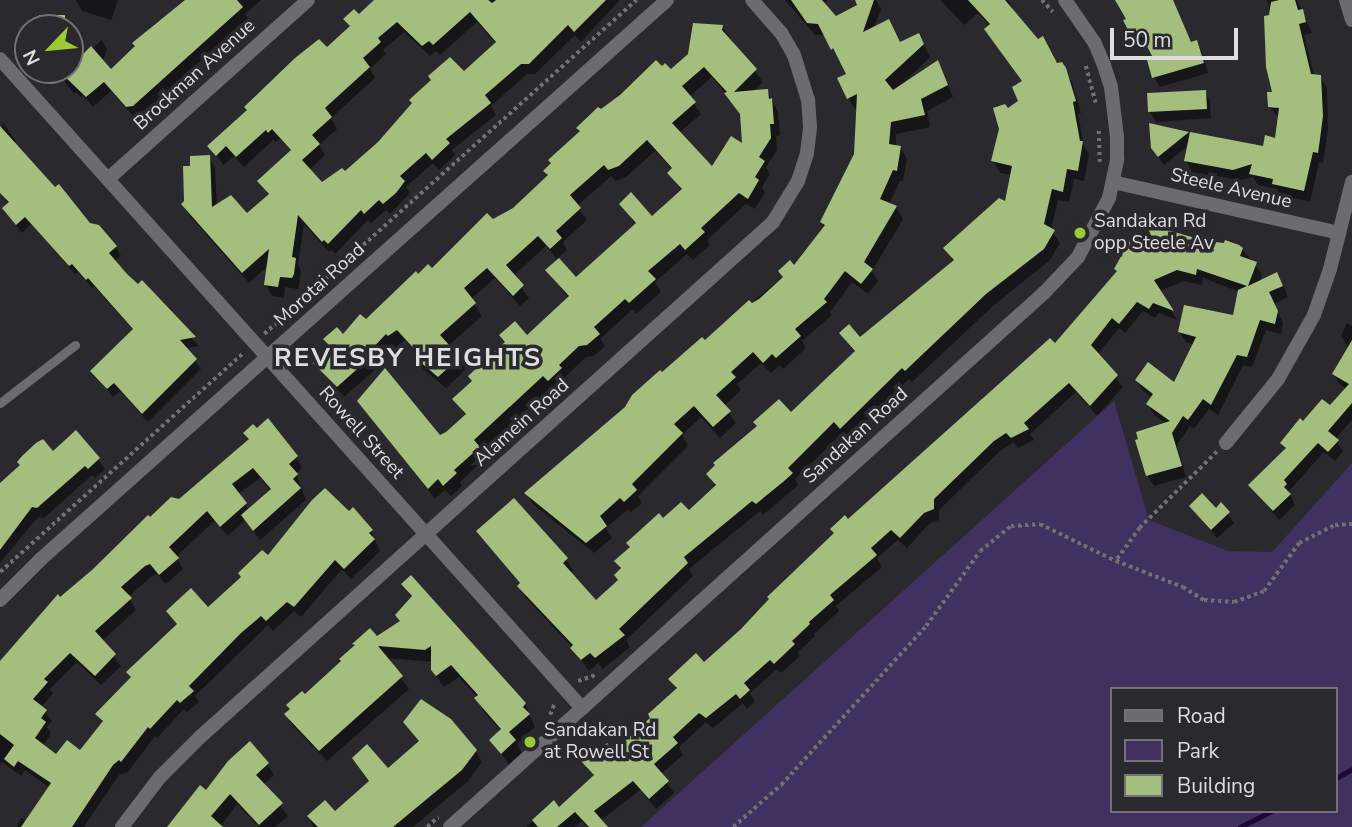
<!DOCTYPE html>
<style>
body{margin:0}
#map{position:relative;width:1352px;height:827px;overflow:hidden;background:#2a292d;font-family:"Nunito Sans",sans-serif}
div>[style]{position:absolute}
.green>*{inset:0;background:#403160}
.shadow>*{inset:0;background:#0007}
.stream>*{height:5px;margin:-2.5px;padding:0 2.5px;transform-origin:2.5px;border-radius:2.5px;background:#1c063a}
.building>*{inset:0;background:#a4be7d;transform-origin:0 0}
.path>*{height:3.5px;margin-top:-1.75px;transform-origin:0;background:repeating-linear-gradient(90deg,#717073 0 3.5px,transparent 0 7px)}
.service>*{height:9px;margin:-4.5px;padding:0 4.5px;transform-origin:4.5px;border-radius:4.5px;background:#6c6b6d}
.minor>*{height:14px;margin:-7px;padding:0 7px;transform-origin:7px;border-radius:7px;background:#6c6b6d}
.dots>*{width:19px;height:19px;translate:-50% -50%;box-sizing:border-box;border:4px solid #2a292d;border-radius:50%}
span{translate:-50% -50%;white-space:nowrap;text-align:center;line-height:1.15;-webkit-text-stroke:7px #2a292d;paint-order:stroke}
.street-label{font-size:19px;color:#dedde0}
.poi-label{font-size:19px;color:#dedde0}
.left{translate:0 -50%;text-align:left}
.district-label{font-size:26px;color:#dedde0;font-weight:700;letter-spacing:2px}
.legend{position:absolute;left:1110px;top:687px;width:228px;height:126px;box-sizing:border-box;background:#2a292d;border:2px solid #727175;margin:0;padding:9px 12px;list-style:none;font-size:21px;color:#dedde0}
.legend li{display:flex;align-items:center;gap:14px;height:35px}
.legend b{width:35px;border:2px solid #727175}
.north{position:absolute;left:14px;top:14px;width:70px;height:70px;box-sizing:border-box;background:#2a292d;border:2px solid #727175;border-radius:50%;rotate:244deg;font-size:19px;font-weight:700;line-height:28px;text-align:center;color:#dedde0}
.north::after{content:'';display:block;margin:auto;width:24px;height:32px;background:#9acb34;clip-path:polygon(50% 0,100% 100%,50% 72%,0 100%)}
.scale{position:absolute;left:1110px;top:28px;width:128px;height:32px;box-sizing:border-box;border:4px solid #dedde0;border-top:0;padding-left:9px;font-size:21px;line-height:24px;white-space:nowrap;color:#dedde0;-webkit-text-stroke:5px #2a292d;paint-order:stroke}
</style>
<div id="map">
<div class="green">
<div style="clip-path:polygon(evenodd,1114px 401px,1149px 520px,1228px 551px,1272px 552px,1352px 463px,1352px 827px,641px 827px,1114px 401px,1112px 689px,1336px 689px,1336px 811px,1112px 811px,1112px 689px)"></div>
</div>
<div class="shadow">
<div style="clip-path:polygon(76px 0,118px 0,111px 20px,82px 11px)"></div>
<div style="clip-path:polygon(194px 0,261px 0,245px 14px,248px 19px,139px 116px,134px 117px,111px 91px,93px 107px,83px 95px,81px 97px,76px 92px,74px 94px,58px 72px,70px 70px,70px 28px,39px 28px,41px 16px,65px 17px,72px 28px,71px 48px,80px 59px,102px 40px,107px 49px,103px 62px,111px 71px,136px 47px,134px 43px,158px 21px,161px 24px)"></div>
<div style="clip-path:polygon(evenodd,377px 0,469px 0,478px 11px,491px 0,620px 0,581px 42px,575px 35px,535px 74px,527px 74px,491px 106px,496px 115px,452px 150px,455px 155px,439px 170px,433px 163px,406px 187px,410px 193px,390px 214px,386px 210px,371px 223px,368px 220px,335px 254px,332px 250px,329px 252px,304px 224px,298px 265px,301px 270px,299px 286px,298px 289px,285px 287px,284px 298px,272px 296px,266px 285px,268px 266px,249px 283px,189px 215px,183px 204px,192px 168px,209px 157px,215px 168px,217px 206px,247px 216px,269px 196px,260px 181px,292px 152px,280px 139px,275px 142px,273px 140px,244px 167px,234px 156px,223px 165px,210px 146px,351px 28px,346px 19px,358px 16px,377px 0,477px 22px,496px 44px,345px 174px,322px 185px,309px 170px,325px 155px,319px 145px,337px 129px,331px 118px,375px 78px,370px 69px,386px 54px,383px 50px,404px 32px,430px 56px,436px 51px,440px 55px,477px 22px)"></div>
<div style="clip-path:polygon(785px 0,828px 0,823px 4px,835px 18px,868px 0,876px 0,881px 9px,874px 28px,900px 44px,918px 35px,930px 57px,896px 90px,937px 62px,953px 97px,927px 111px,930px 127px,896px 134px,896px 147px,900px 147px,907px 159px,903px 181px,900px 181px,889px 204px,896px 207px,903px 219px,872px 271px,878px 281px,868px 294px,852px 282px,830px 312px,832px 315px,802px 341px,806px 348px,783px 369px,780px 365px,771px 373px,761px 363px,737px 384px,741px 390px,724px 406px,736px 423px,720px 438px,701px 417px,682px 435px,688px 446px,638px 496px,642px 503px,631px 512px,628px 509px,606px 528px,612px 538px,594px 553px,533px 504px,526px 493px,662px 375px,794px 268px,825px 228px,822px 222px,855px 155px,858px 108px,855px 109px,848px 98px,848px 75px,826px 35px,815px 35px)"></div>
<div style="clip-path:polygon(940px 0,1008px 0,1017px 17px,1057px 65px,1061px 64px,1072px 82px,1081px 113px,1078px 114px,1084px 146px,1089px 154px,1084px 181px,1074px 179px,1069px 202px,1058px 200px,1051px 230px,1060px 243px,1050px 260px,993px 306px,912px 382px,909px 379px,848px 439px,842px 433px,795px 479px,798px 485px,789px 493px,763px 515px,760px 511px,689px 569px,693px 576px,626px 640px,630px 647px,603px 669px,598px 663px,589px 671px,573px 648px,525px 597px,521px 585px,478px 532px,566px 559px,573px 571px,570px 573px,596px 602px,619px 581px,621px 570px,616px 561px,663px 521px,689px 513px,716px 487px,708px 474px,791px 415px,855px 353px,841px 334px,860px 340px,954px 262px,946px 248px,1006px 204px,1012px 175px,1000px 173px,993px 161px,1008px 111px,1020px 101px,1024px 83px,990px 27px,978px 13px,964px 25px)"></div>
<div style="clip-path:polygon(1118px 0,1171px 0,1191px 44px,1197px 42px,1202px 53px,1208px 73px,1160px 87px,1154px 77px,1156px 59px,1146px 39px,1137px 44px)"></div>
<div style="clip-path:polygon(1267px 0,1297px 0,1312px 33px,1304px 35px,1314px 76px,1320px 77px,1327px 88px,1328px 129px,1323px 163px,1319px 162px,1310px 202px,1281px 195px,1277px 189px,1258px 185px,1253px 177px,1240px 180px,1192px 172px,1186px 161px,1189px 145px,1164px 165px,1152px 147px,1151px 125px,1188px 133px,1191px 138px,1264px 148px,1276px 140px,1279px 118px,1269px 106px,1275px 94px,1271px 16px)"></div>
<div style="clip-path:polygon(evenodd,722px 27px,763px 82px,752px 92px,767px 91px,778px 112px,780px 135px,776px 136px,777px 150px,766px 167px,770px 174px,762px 187px,765px 193px,755px 209px,746px 204px,707px 240px,710px 245px,693px 260px,687px 254px,655px 282px,661px 292px,636px 314px,633px 309px,600px 339px,605px 346px,594px 356px,586px 357px,565px 377px,567px 381px,556px 392px,551px 387px,481px 452px,485px 459px,460px 482px,462px 486px,451px 496px,445px 490px,435px 499px,359px 401px,439px 437px,447px 433px,466px 417px,455px 400px,569px 299px,547px 271px,576px 280px,636px 225px,621px 204px,652px 218px,682px 191px,669px 173px,673px 170px,655px 151px,626px 177px,616px 181px,611px 176px,577px 206px,587px 220px,563px 242px,567px 250px,557px 259px,546px 246px,513px 276px,529px 298px,520px 306px,495px 278px,471px 299px,482px 316px,448px 346px,466px 369px,446px 388px,422px 368px,415px 356px,417px 354px,405px 340px,396px 347px,393px 345px,376px 363px,378px 367px,344px 397px,316px 363px,331px 349px,326px 340px,343px 337px,366px 322px,418px 276px,432px 270px,492px 221px,514px 209px,549px 177px,546px 171px,581px 133px,578px 128px,600px 111px,671px 72px,722px 27px,712px 77px,747px 120px,744px 146px,712px 169px,679px 133px,701px 114px,689px 97px,712px 77px)"></div>
<div style="clip-path:polygon(1205px 92px,1210px 101px,1211px 118px,1156px 122px,1150px 112px)"></div>
<div style="clip-path:polygon(2px 122px,16px 141px,13px 143px,89px 224px,116px 247px,121px 256px,114px 262px,138px 286px,142px 282px,199px 346px,185px 348px,201px 369px,148px 422px,120px 391px,113px 397px,92px 371px,134px 331px,94px 286px,92px 288px,78px 272px,75px 274px,31px 224px,22px 233px,4px 209px,9px 204px,0 193px)"></div>
<div style="clip-path:polygon(1205px 243px,1242px 249px,1262px 274px,1259px 283px,1283px 285px,1288px 297px,1274px 304px,1283px 323px,1281px 334px,1266px 330px,1252px 367px,1243px 365px,1218px 415px,1209px 409px,1194px 429px,1190px 426px,1177px 445px,1186px 477px,1154px 486px,1148px 476px,1137px 441px,1167px 424px,1154px 415px,1148px 404px,1153px 398px,1143px 391px,1137px 380px,1175px 384px,1195px 345px,1186px 342px,1179px 331px,1234px 317px,1240px 292px,1203px 278px,1202px 285px,1184px 281px,1159px 291px,1177px 320px,1159px 313px,1155px 318px,1143px 311px,1125px 333px,1119px 328px,1097px 355px,1123px 387px,1097px 416px,1076px 392px,1030px 434px,1034px 440px,1018px 448px,1013px 442px,1000px 451px,939px 510px,939px 520px,930px 523px,907px 548px,898px 540px,877px 558px,882px 567px,836px 606px,839px 611px,814px 634px,815px 636px,798px 652px,800px 656px,781px 673px,777px 669px,750px 693px,755px 701px,747px 709px,743px 703px,713px 728px,706px 722px,679px 747px,683px 755px,661px 774px,674px 793px,656px 809px,640px 790px,600px 821px,604px 827px,587px 827px,582px 821px,575px 827px,526px 827px,553px 803px,559px 809px,595px 777px,583px 760px,614px 753px,652px 719px,677px 690px,671px 679px,704px 664px,743px 630px,848px 521px,1055px 346px,1118px 273px,1116px 269px,1158px 250px)"></div>
<div style="clip-path:polygon(1347px 323px,1352px 326px,1352px 420px,1335px 439px,1343px 451px,1335px 461px,1324px 452px,1289px 491px,1295px 505px,1279px 520px,1250px 485px,1286px 450px,1282px 443px,1303px 423px,1330px 408px,1348px 389px,1340px 385px,1334px 374px,1349px 348px,1341px 336px)"></div>
<div style="clip-path:polygon(evenodd,245px 434px,296px 457px,302px 468px,296px 474px,306px 500px,260px 540px,245px 520px,228px 536px,214px 521px,176px 557px,183px 569px,166px 584px,157px 574px,151px 577px,128px 597px,136px 610px,102px 641px,121px 666px,101px 685px,77px 662px,50px 689px,53px 694px,41px 707px,52px 721px,47px 727px,51px 734px,43px 746px,57px 756px,81px 752px,103px 723px,98px 714px,132px 678px,128px 672px,178px 626px,168px 611px,207px 609px,268px 558px,371px 531px,380px 551px,351px 579px,342px 569px,301px 617px,294px 611px,273px 631px,268px 625px,195px 696px,199px 702px,187px 712px,184px 709px,157px 738px,155px 736px,128px 772px,119px 775px,84px 827px,17px 827px,21px 818px,27px 821px,50px 788px,25px 770px,21px 776px,2px 762px,0 765px,0 664px,60px 600px,150px 519px,179px 501px,249px 440px,245px 434px,260px 478px,271px 491px,249px 510px,238px 494px,260px 478px)"></div>
<div style="clip-path:polygon(53px 453px,98px 459px,105px 469px,95px 478px,92px 475px,44px 518px,38px 517px,0 563px,0 486px)"></div>
<div style="clip-path:polygon(1221px 505px,1234px 523px,1217px 538px,1191px 506px,1215px 510px)"></div>
<div style="clip-path:polygon(403px 585px,525px 704px,535px 727px,517px 744px,522px 753px,509px 765px,492px 740px,502px 732px,483px 711px,478px 698px,459px 677px,444px 687px,432px 670px,433px 662px,385px 658px,409px 689px,327px 761px,293px 726px,286px 714px,305px 696px,401px 622px,412px 599px)"></div>
<div style="clip-path:polygon(405px 722px,476px 751px,482px 762px,468px 781px,413px 827px,313px 827px,309px 816px,335px 814px,370px 783px,354px 759px,388px 771px,420px 742px)"></div>
<div style="clip-path:polygon(267px 764px,274px 775px,263px 785px,288px 816px,275px 827px,259px 827px,237px 804px,220px 827px,170px 827px,206px 793px)"></div>
</div>
<div class="stream">
<div style="left:1336px;top:778px;width:18px;rotate:-29deg"></div>
<div style="left:1240px;top:827px;width:35px;rotate:-27deg"></div>
</div>
<div class="building">
<div style="clip-path:polygon(185px 0,237px 0,243px 7px,133px 106px,126px 107px,104px 82px,86px 97px,58px 70px,70px 70px,70px 44px,80px 57px,91px 46px,111px 69px,135px 46px,132px 43px)"></div>
<div style="clip-path:polygon(evenodd,374px 0,488px 0,492px 3px,496px 0,606px 0,574px 32px,568px 25px,529px 64px,521px 64px,485px 95px,491px 103px,446px 139px,450px 143px,432px 160px,426px 153px,400px 176px,405px 181px,396px 193px,383px 204px,379px 200px,364px 214px,361px 210px,328px 244px,324px 240px,322px 242px,298px 215px,292px 257px,296px 258px,294px 274px,292px 278px,280px 277px,278px 287px,264px 285px,269px 249px,242px 273px,181px 204px,184px 201px,183px 166px,190px 166px,190px 156px,210px 155px,212px 207px,231px 195px,247px 213px,269px 194px,257px 181px,291px 150px,272px 129px,268px 133px,266px 130px,236px 157px,226px 146px,216px 156px,207px 146px,247px 110px,244px 107px,295px 58px,319px 39px,327px 47px,350px 26px,343px 19px,354px 9px,359px 14px,374px 0,470px 12px,496px 42px,464px 71px,450px 57px,428px 76px,431px 80px,409px 100px,412px 103px,378px 142px,345px 171px,342px 168px,322px 182px,302px 160px,320px 144px,312px 135px,332px 117px,325px 108px,370px 67px,363px 58px,381px 42px,378px 38px,397px 22px,422px 46px,429px 41px,433px 45px,470px 12px)"></div>
<div style="clip-path:polygon(791px 0,822px 0,836px 16px,857px 5px,855px 0,874px 0,863px 32px,889px 19px,900px 42px,919px 33px,924px 44px,885px 80px,893px 90px,938px 60px,948px 85px,921px 99px,925px 115px,891px 122px,889px 144px,901px 146px,897px 171px,893px 170px,880px 199px,897px 206px,864px 262px,873px 269px,861px 284px,845px 271px,824px 299px,827px 302px,795px 329px,801px 336px,776px 358px,772px 354px,763px 363px,753px 352px,731px 372px,736px 377px,716px 395px,731px 411px,713px 427px,694px 406px,674px 424px,683px 433px,632px 484px,637px 490px,624px 502px,620px 498px,600px 516px,607px 526px,586px 543px,524px 493px,625px 407px,632px 395px,660px 370px,662px 372px,702px 337px,705px 340px,749px 300px,752px 303px,759px 299px,783px 277px,778px 271px,790px 260px,794px 265px,825px 225px,820px 222px,854px 154px,857px 94px,847px 99px,837px 78px,846px 74px,833px 48px,831px 50px,818px 24px,807px 23px)"></div>
<div style="clip-path:polygon(968px 0,1005px 0,1038px 39px,1043px 36px,1057px 63px,1062px 62px,1066px 68px,1076px 101px,1073px 102px,1080px 141px,1083px 141px,1078px 171px,1067px 169px,1063px 192px,1052px 189px,1044px 224px,1055px 230px,1044px 249px,986px 294px,905px 371px,902px 368px,840px 429px,834px 422px,788px 468px,793px 473px,783px 482px,756px 504px,752px 501px,684px 557px,688px 563px,619px 629px,625px 635px,595px 658px,590px 653px,581px 660px,570px 648px,573px 645px,517px 586px,520px 583px,476px 531px,514px 498px,568px 558px,563px 563px,596px 600px,618px 580px,614px 575px,621px 568px,614px 561px,630px 547px,626px 543px,659px 513px,663px 518px,681px 502px,689px 510px,716px 485px,706px 474px,715px 465px,713px 463px,757px 426px,753px 422px,779px 399px,791px 412px,855px 351px,839px 333px,849px 324px,860px 337px,954px 260px,943px 248px,999px 198px,1005px 201px,1012px 166px,991px 161px,999px 129px,993px 108px,1005px 104px,1008px 108px,1018px 101px,1012px 87px,1022px 81px,984px 29px,990px 24px)"></div>
<div style="clip-path:polygon(1115px 0,1173px 0,1191px 42px,1197px 40px,1204px 63px,1152px 78px,1147px 60px,1153px 58px,1139px 30px,1130px 34px,1123px 20px,1126px 19px)"></div>
<div style="clip-path:polygon(1279px 0,1295px 0,1298px 10px,1303px 9px,1306px 22px,1299px 24px,1311px 74px,1321px 75px,1323px 116px,1320px 139px,1318px 153px,1313px 152px,1304px 191px,1272px 184px,1273px 179px,1249px 174px,1252px 164px,1233px 170px,1184px 161px,1190px 132px,1263px 146px,1265px 135px,1275px 138px,1279px 108px,1268px 107px,1267px 92px,1272px 92px,1266px 67px,1264px 16px,1269px 15px,1271px 2px)"></div>
<div style="left:39px;top:15px;width:26px;height:13px"></div>
<div style="clip-path:polygon(evenodd,693px 23px,723px 25px,722px 30px,757px 69px,734px 92px,768px 89px,769px 99px,772px 98px,774px 124px,770px 124px,771px 138px,759px 157px,765px 161px,755px 177px,759px 180px,748px 199px,739px 193px,701px 228px,705px 232px,685px 250px,680px 244px,648px 271px,656px 279px,629px 303px,625px 299px,594px 327px,600px 334px,587px 345px,579px 346px,559px 365px,562px 368px,548px 381px,543px 376px,474px 440px,480px 447px,454px 470px,457px 473px,443px 486px,438px 479px,428px 489px,357px 401px,385px 368px,440px 435px,446px 432px,466px 414px,452px 399px,472px 381px,468px 376px,505px 342px,499px 335px,515px 321px,527px 335px,569px 296px,545px 270px,559px 258px,576px 277px,636px 223px,619px 204px,631px 192px,652px 216px,682px 189px,667px 173px,672px 168px,647px 140px,619px 166px,608px 170px,604px 165px,570px 195px,581px 208px,556px 231px,562px 238px,550px 249px,538px 236px,506px 265px,524px 285px,513px 296px,487px 268px,464px 288px,476px 303px,440px 335px,460px 357px,438px 377px,413px 356px,416px 351px,397px 330px,388px 336px,386px 334px,370px 351px,373px 355px,337px 387px,313px 363px,331px 347px,323px 339px,337px 327px,343px 334px,360px 314px,366px 319px,416px 271px,418px 274px,428px 264px,432px 268px,487px 213px,493px 219px,513px 208px,548px 175px,543px 171px,551px 163px,548px 160px,580px 131px,576px 128px,598px 107px,601px 109px,620px 95px,656px 60px,662px 66px,665px 63px,671px 69px,688px 54px,693px 23px,704px 67px,727px 92px,724px 93px,740px 114px,742px 143px,731px 136px,712px 166px,672px 123px,696px 102px,682px 86px,704px 67px)"></div>
<div style="left:1206px;top:90px;width:19px;height:59px;rotate:87deg"></div>
<div style="clip-path:polygon(1149px 123px,1189px 132px,1158px 157px,1151px 148px)"></div>
<div style="clip-path:polygon(0 126px,55px 187px,59px 184px,90px 223px,99px 225px,117px 246px,109px 253px,127px 274px,138px 284px,142px 280px,196px 337px,180px 340px,197px 359px,142px 414px,114px 383px,107px 389px,90px 371px,133px 329px,88px 278px,86px 280px,72px 264px,69px 266px,25px 217px,16px 225px,2px 208px,9px 202px,0 193px)"></div>
<div style="clip-path:polygon(1146px 224px,1206px 241px,1224px 243px,1225px 240px,1239px 245px,1243px 248px,1240px 256px,1257px 262px,1248px 286px,1277px 272px,1283px 286px,1269px 292px,1278px 311px,1275px 324px,1260px 320px,1247px 357px,1237px 355px,1211px 405px,1203px 399px,1188px 420px,1183px 416px,1172px 433px,1182px 466px,1146px 476px,1135px 440px,1138px 439px,1136px 432px,1170px 421px,1146px 404px,1153px 394px,1135px 380px,1148px 362px,1174px 382px,1196px 337px,1178px 332px,1184px 305px,1233px 315px,1238px 290px,1247px 286px,1197px 269px,1196px 275px,1177px 270px,1154px 280px,1174px 311px,1153px 303px,1149px 309px,1137px 302px,1119px 324px,1112px 318px,1091px 345px,1118px 375px,1090px 406px,1069px 383px,1024px 423px,1029px 429px,1011px 438px,1006px 433px,994px 441px,934px 499px,934px 509px,924px 513px,900px 538px,891px 530px,871px 548px,877px 555px,830px 595px,834px 600px,809px 622px,810px 624px,792px 641px,795px 644px,774px 664px,770px 660px,744px 683px,750px 690px,740px 699px,736px 694px,706px 718px,699px 713px,673px 737px,678px 743px,654px 764px,669px 781px,649px 799px,633px 781px,594px 811px,608px 827px,589px 827px,575px 812px,557px 827px,538px 827px,532px 820px,554px 800px,559px 807px,594px 775px,580px 760px,591px 751px,594px 754px,607px 743px,614px 751px,650px 718px,648px 714px,677px 688px,668px 679px,696px 653px,704px 662px,741px 629px,769px 599px,767px 597px,834px 533px,830px 529px,845px 515px,848px 519px,1050px 338px,1055px 343px,1117px 271px,1114px 269px,1134px 233px,1155px 245px)"></div>
<div style="clip-path:polygon(1352px 340px,1352px 403px,1328px 431px,1339px 440px,1328px 452px,1318px 443px,1284px 480px,1287px 484px,1284px 487px,1291px 494px,1273px 511px,1248px 485px,1286px 448px,1280px 443px,1300px 418px,1303px 421px,1322px 399px,1330px 405px,1349px 384px,1332px 374px)"></div>
<div style="clip-path:polygon(268px 418px,298px 456px,289px 464px,298px 474px,293px 479px,301px 488px,253px 531px,241px 515px,271px 489px,253px 468px,232px 484px,247px 503px,220px 527px,207px 511px,169px 547px,179px 558px,159px 575px,150px 564px,145px 566px,121px 587px,132px 598px,95px 631px,116px 654px,95px 676px,70px 653px,44px 679px,48px 682px,33px 699px,47px 710px,41px 718px,46px 722px,35px 738px,56px 754px,67px 740px,80px 750px,103px 721px,95px 714px,131px 677px,126px 672px,177px 624px,166px 611px,191px 588px,208px 607px,241px 577px,238px 573px,262px 550px,268px 555px,312px 500px,325px 488px,349px 511px,353px 507px,373px 530px,369px 533px,375px 539px,344px 569px,335px 560px,294px 607px,287px 602px,266px 621px,261px 616px,241px 633px,189px 686px,194px 691px,180px 703px,177px 700px,150px 729px,148px 727px,121px 762px,119px 760px,113px 765px,72px 827px,21px 827px,51px 783px,18px 761px,14px 767px,4px 759px,14px 745px,0 734px,0 661px,58px 594px,60px 597px,92px 570px,148px 515px,150px 517px,171px 497px,179px 499px,249px 439px,243px 433px,253px 424px,257px 428px)"></div>
<div style="clip-path:polygon(76px 430px,100px 458px,88px 469px,85px 466px,37px 508px,32px 507px,0 550px,0 483px,20px 465px,17px 462px,22px 456px,36px 443px,43px 439px,53px 451px)"></div>
<div style="clip-path:polygon(1202px 493px,1216px 508px,1221px 502px,1230px 512px,1211px 530px,1189px 506px)"></div>
<div style="clip-path:polygon(411px 575px,526px 703px,523px 707px,530px 714px,509px 732px,516px 740px,501px 754px,489px 740px,501px 729px,474px 698px,478px 695px,451px 665px,436px 676px,431px 670px,431px 646px,425px 650px,378px 646px,403px 676px,319px 751px,284px 714px,290px 709px,286px 705px,302px 691px,305px 694px,341px 661px,339px 659px,355px 645px,352px 644px,370px 628px,377px 636px,400px 621px,395px 615px,412px 596px,401px 584px)"></div>
<div style="clip-path:polygon(421px 699px,451px 719px,477px 750px,462px 770px,393px 827px,318px 827px,307px 816px,325px 800px,335px 811px,369px 781px,352px 758px,367px 744px,388px 768px,419px 741px,403px 722px)"></div>
<div style="clip-path:polygon(250px 741px,269px 763px,256px 775px,283px 803px,259px 825px,230px 794px,211px 816px,223px 827px,167px 827px,200px 785px,206px 790px,228px 761px)"></div>
</div>
<div class="path">
<div style="left:1042px;top:0;width:16px;rotate:47deg"></div>
<div style="left:1086px;top:66px;width:38px;rotate:75deg"></div>
<div style="left:1099px;top:131px;width:31px;rotate:88deg"></div>
<div style="left:264px;top:334px;width:500px;rotate:-41.9deg"></div>
<div style="left:1217px;top:452px;width:108px;rotate:135.4deg"></div>
<div style="left:1140px;top:528px;width:41px;rotate:126deg"></div>
<div style="left:1116px;top:561px;width:72px;rotate:21.2deg"></div>
<div style="left:1183px;top:587px;width:25px;rotate:32deg"></div>
<div style="left:1204px;top:600px;width:30px;rotate:4deg"></div>
<div style="left:1234px;top:602px;width:32px;rotate:-20deg"></div>
<div style="left:1264px;top:591px;width:59px;rotate:-53.9deg"></div>
<div style="left:1299px;top:543px;width:40px;rotate:-26.6deg"></div>
<div style="left:1335px;top:525px;width:17px;rotate:-3deg"></div>
<div style="left:0;top:572px;width:327px;rotate:-42deg"></div>
<div style="left:578px;top:681px;width:18px;rotate:-19deg"></div>
<div style="left:550px;top:715px;width:14px;rotate:-69deg"></div>
<div style="left:427px;top:827px;width:15px;rotate:-42deg"></div>
<div style="left:733px;top:827px;width:64px;rotate:-41.2deg"></div>
<div style="left:781px;top:785px;width:215px;rotate:-47.6deg"></div>
<div style="left:926px;top:626px;width:92px;rotate:-54.2deg"></div>
<div style="left:980px;top:551px;width:40px;rotate:-39deg"></div>
<div style="left:1011px;top:526px;width:29px;rotate:-4deg"></div>
<div style="left:1040px;top:524px;width:85px;rotate:26deg"></div>
</div>
<div class="service">
<div style="left:0;top:403px;width:95px;rotate:-37.7deg"></div>
</div>
<div class="minor">
<div style="left:1346px;top:0;width:21px;rotate:73deg"></div>
<div style="left:0;top:59px;width:872px;rotate:48.12deg"></div>
<div style="left:108px;top:179px;width:268px;rotate:-41.8deg"></div>
<div style="left:1113px;top:182px;width:232px;rotate:12.7deg"></div>
<div style="left:1226px;top:443px;width:82px;rotate:-50.9deg"></div>
<div style="left:1278px;top:379px;width:73px;rotate:-60.6deg"></div>
<div style="left:1314px;top:315px;width:49px;rotate:-70.8deg"></div>
<div style="left:1330px;top:269px;width:90px;rotate:-75.8deg"></div>
<div style="left:0;top:600px;width:58px;rotate:-45deg"></div>
<div style="left:41px;top:559px;width:839px;rotate:-41.76deg"></div>
<div style="left:122px;top:827px;width:63px;rotate:-52.8deg"></div>
<div style="left:160px;top:777px;width:55px;rotate:-45deg"></div>
<div style="left:199px;top:738px;width:772px;rotate:-41.95deg"></div>
<div style="left:773px;top:222px;width:48px;rotate:-58.6deg"></div>
<div style="left:798px;top:181px;width:29px;rotate:-72deg"></div>
<div style="left:807px;top:153px;width:26px;rotate:-83deg"></div>
<div style="left:810px;top:127px;width:27px;rotate:-94deg"></div>
<div style="left:808px;top:100px;width:47px;rotate:-107.3deg"></div>
<div style="left:794px;top:55px;width:24px;rotate:-120deg"></div>
<div style="left:782px;top:34px;width:45px;rotate:-131.4deg"></div>
<div style="left:450px;top:827px;width:799px;rotate:-41.96deg"></div>
<div style="left:1044px;top:293px;width:50px;rotate:-46.6deg"></div>
<div style="left:1078px;top:257px;width:67px;rotate:-62.3deg"></div>
<div style="left:1109px;top:198px;width:40px;rotate:-78deg"></div>
<div style="left:1117px;top:159px;width:22px;rotate:-90deg"></div>
<div style="left:1117px;top:137px;width:50px;rotate:-96.8deg"></div>
<div style="left:1111px;top:87px;width:23px;rotate:-108deg"></div>
<div style="left:1104px;top:65px;width:25px;rotate:-113deg"></div>
<div style="left:1094px;top:42px;width:51px;rotate:-124.6deg"></div>
</div>
<div class="dots">
<div style="left:1080px;top:233px;background:#9acb34"></div>
<div style="left:530px;top:742px;background:#9acb34"></div>
</div>
<div class="street-label">
<span style="left:195px;top:75px;rotate:-42deg">Brockman Avenue</span>
<span style="left:1231px;top:189px;rotate:13deg">Steele Avenue</span>
<span style="left:320px;top:285px;rotate:-42deg">Morotai Road</span>
<span style="left:522px;top:423px;rotate:-42deg">Alamein Road</span>
<span style="left:361px;top:433px;rotate:48deg">Rowell Street</span>
<span style="left:856px;top:436px;rotate:-42deg">Sandakan Road</span>
</div>
<div class="poi-label">
<span class="left" style="left:1094px;top:233px">Sandakan Rd<br>opp Steele Av</span>
<span class="left" style="left:544px;top:742px">Sandakan Rd<br>at Rowell St</span>
</div>
<div class="district-label">
<span style="left:408px;top:358px">REVESBY HEIGHTS</span>
</div>
<ul class="legend">
<li><b style="height:9px;background:#6c6b6d"></b>Road</li>
<li><b style="height:19px;background:#403160"></b>Park</li>
<li><b style="height:19px;background:#a4be7d"></b>Building</li>
</ul>
<div class="north">N</div>
<div class="scale">50 m</div>
</div>
